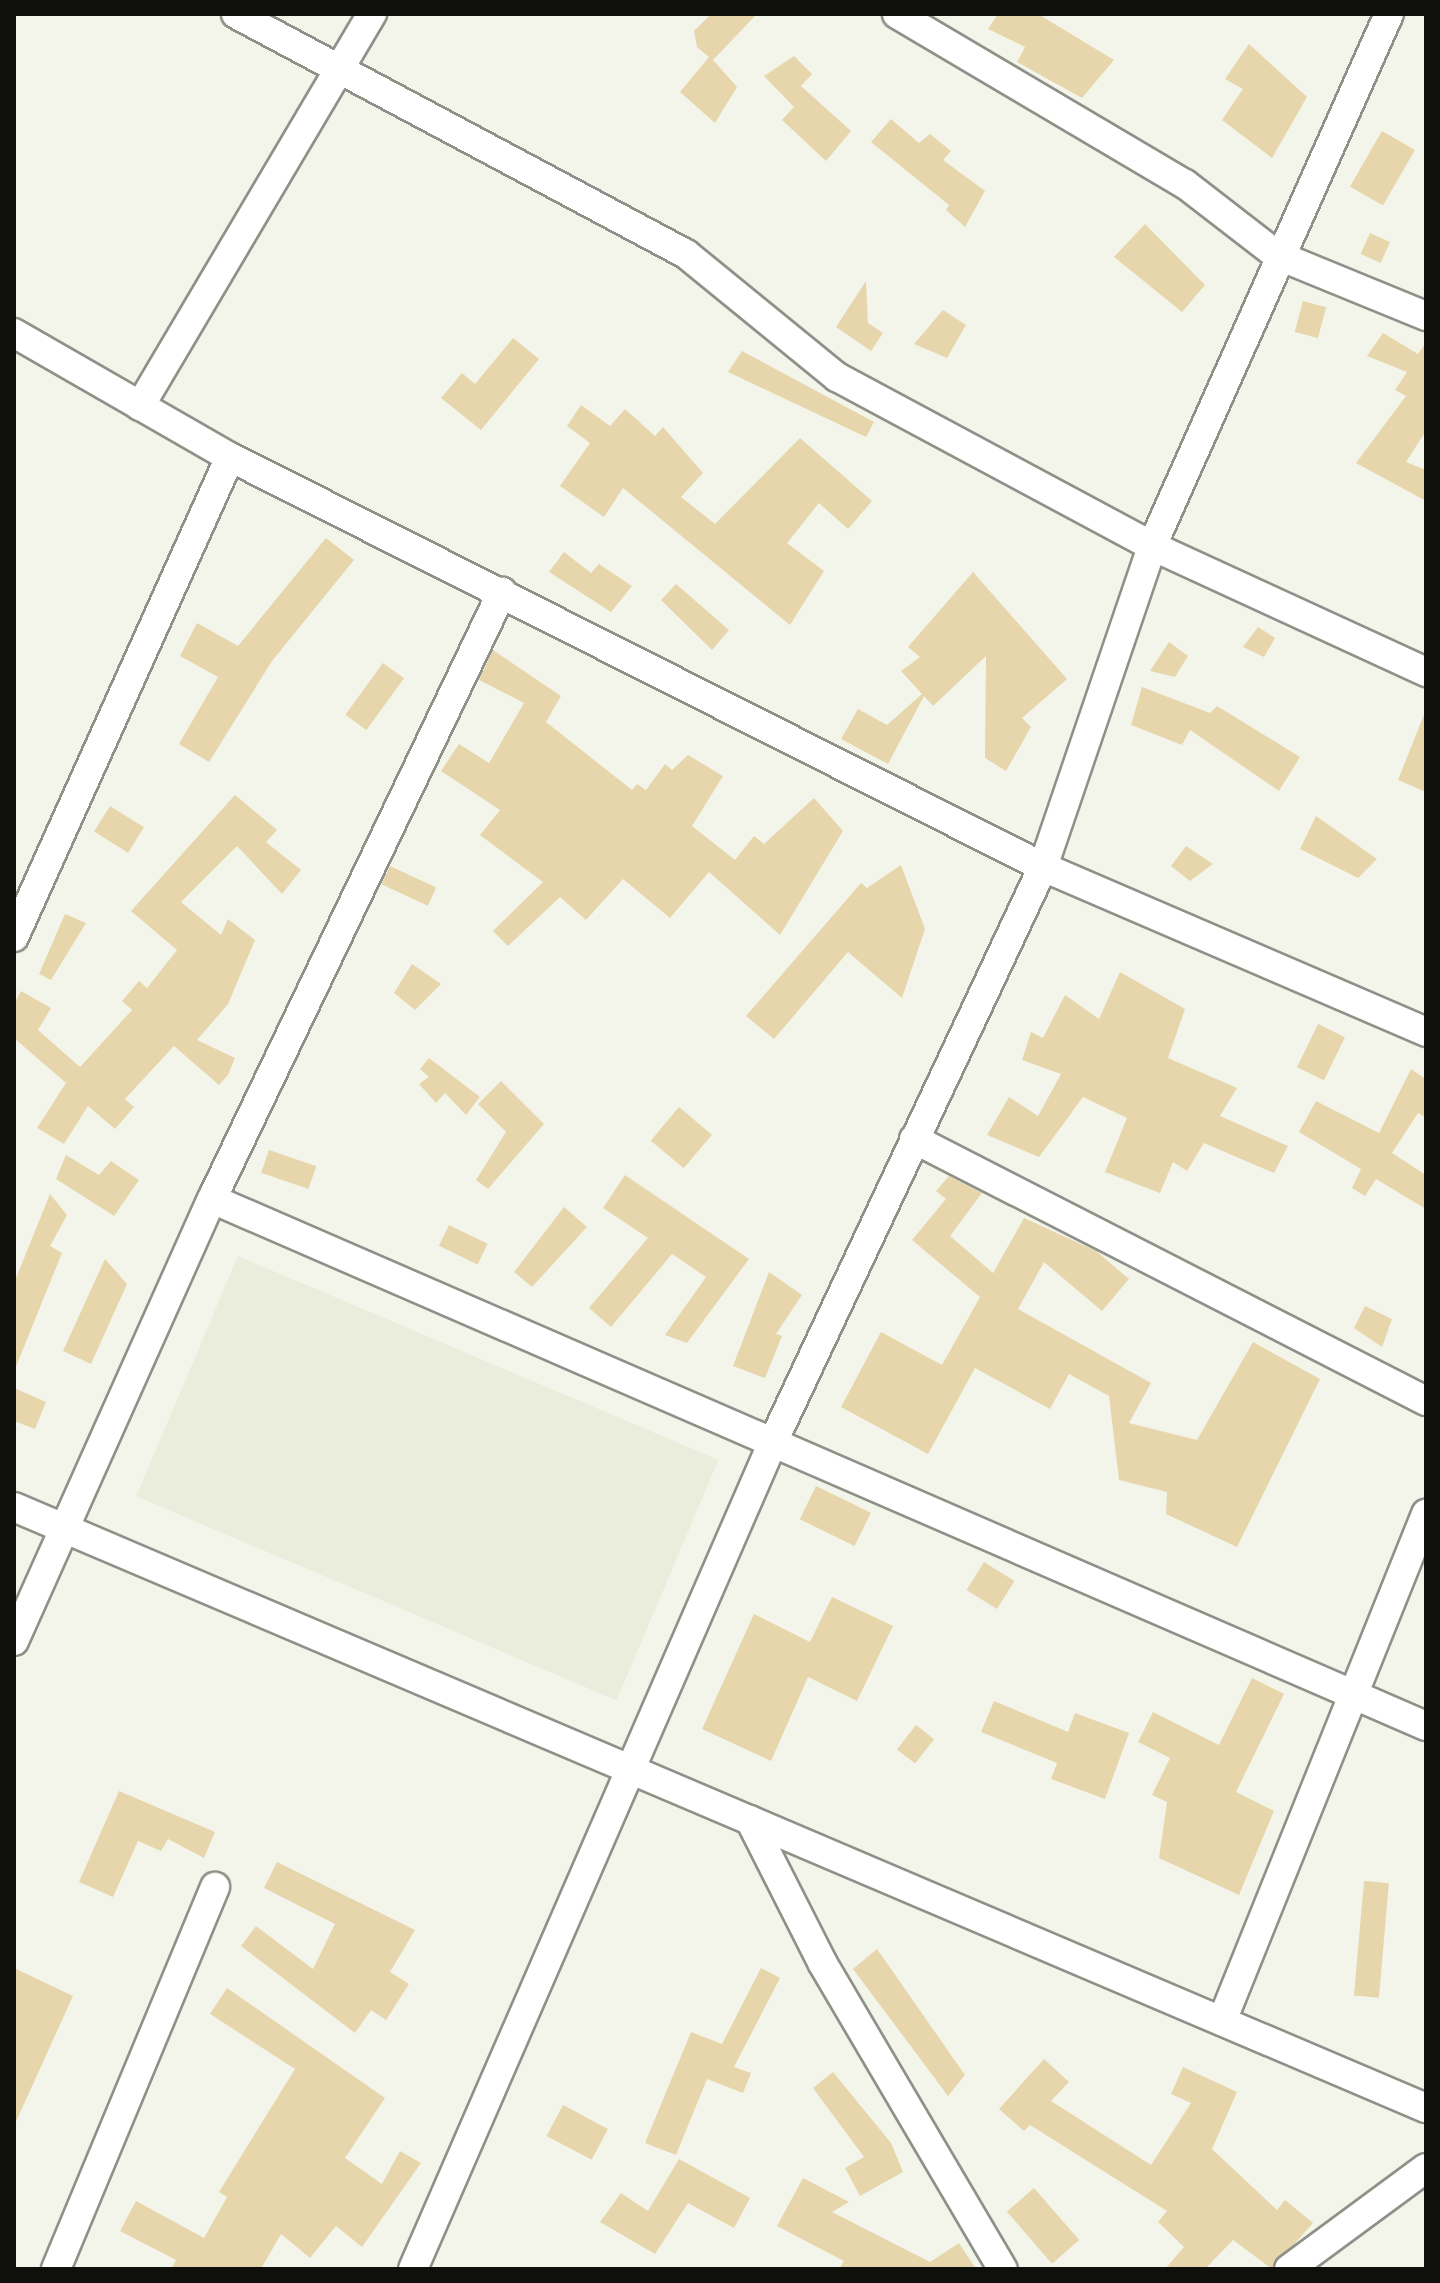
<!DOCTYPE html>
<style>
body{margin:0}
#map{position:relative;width:1440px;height:2283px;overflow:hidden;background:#f3f5eb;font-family:"Fira Sans Condensed",sans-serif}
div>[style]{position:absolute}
.built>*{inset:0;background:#eaeddb;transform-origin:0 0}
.building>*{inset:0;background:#e7d6ab;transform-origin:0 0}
.roads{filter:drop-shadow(2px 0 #8f9188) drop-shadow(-2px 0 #8f9188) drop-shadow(0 2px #8f9188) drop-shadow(0 -2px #8f9188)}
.street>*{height:28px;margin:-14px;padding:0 14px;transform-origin:14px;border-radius:14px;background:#fff}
span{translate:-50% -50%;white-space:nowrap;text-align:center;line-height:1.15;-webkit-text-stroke:8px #f3f5eb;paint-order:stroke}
.frame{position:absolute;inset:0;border:16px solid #0f100c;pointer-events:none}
</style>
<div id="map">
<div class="built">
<div style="left:238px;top:1256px;width:522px;height:261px;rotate:23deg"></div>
</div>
<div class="building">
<div style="clip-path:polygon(711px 14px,757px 14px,713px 60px,737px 87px,715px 123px,680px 92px,709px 57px,697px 47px,694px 31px)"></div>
<div style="clip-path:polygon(998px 14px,1038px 14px,1114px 60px,1082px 98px,1017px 62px,1025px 47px,988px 29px)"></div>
<div style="clip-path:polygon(1249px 44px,1307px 97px,1272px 158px,1222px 120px,1243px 89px,1225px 79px)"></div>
<div style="clip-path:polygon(794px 56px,812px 74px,801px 86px,851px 131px,826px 161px,782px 120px,794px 107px,764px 76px)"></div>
<div style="clip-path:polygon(891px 119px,919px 143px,930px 134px,951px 151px,943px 160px,985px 191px,965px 227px,946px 210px,949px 205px,871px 142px)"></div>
<div style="left:1382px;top:131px;width:38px;height:64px;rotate:30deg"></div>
<div style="clip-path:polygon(1145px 224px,1205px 285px,1182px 312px,1114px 257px)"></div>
<div style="left:1370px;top:233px;width:22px;height:23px;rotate:24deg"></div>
<div style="clip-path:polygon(866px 281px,868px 323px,883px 333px,871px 351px,836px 327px)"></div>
<div style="left:1303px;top:301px;width:24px;height:32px;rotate:15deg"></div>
<div style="clip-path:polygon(943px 310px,966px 325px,947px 358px,914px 344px)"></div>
<div style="clip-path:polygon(1383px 333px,1418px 354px,1426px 343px,1426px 431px,1406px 462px,1426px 470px,1426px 501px,1356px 463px,1406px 396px,1395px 390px,1407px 372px,1367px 356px)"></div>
<div style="clip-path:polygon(513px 338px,539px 359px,481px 430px,441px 398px,462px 373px,475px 384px)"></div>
<div style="clip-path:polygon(742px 351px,874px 422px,866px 437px,728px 372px)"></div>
<div style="clip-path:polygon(581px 405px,610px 426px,625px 409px,655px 436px,663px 427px,703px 473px,681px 497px,715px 524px,800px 438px,872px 501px,848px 529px,819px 503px,787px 543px,824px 571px,790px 625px,623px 488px,604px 517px,560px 486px,590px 443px,567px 426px)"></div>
<div style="clip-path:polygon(326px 538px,354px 560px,272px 661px,209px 762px,179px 744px,218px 677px,180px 656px,197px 623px,238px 646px)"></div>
<div style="clip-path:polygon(564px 552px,591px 573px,599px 564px,632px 586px,611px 612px,549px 572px)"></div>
<div style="clip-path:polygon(973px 572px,1067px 679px,1022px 718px,1031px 727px,1006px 771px,985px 758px,986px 656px,933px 706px,924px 696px,888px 764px,841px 739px,858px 709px,887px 725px,922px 694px,901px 671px,920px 657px,908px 647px)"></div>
<div style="clip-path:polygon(676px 584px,729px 630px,712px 650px,661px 600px)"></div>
<div style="clip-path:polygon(1258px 627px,1275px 638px,1264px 657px,1243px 647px)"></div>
<div style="clip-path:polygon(1169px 642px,1188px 656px,1175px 677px,1150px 671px)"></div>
<div style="clip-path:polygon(493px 650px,561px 696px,546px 722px,632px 790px,637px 784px,646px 790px,665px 764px,672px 770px,688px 755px,723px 776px,692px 826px,735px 860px,754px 836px,764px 844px,814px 798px,843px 831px,780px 935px,709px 872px,670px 918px,623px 879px,586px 920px,560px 897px,508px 946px,493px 931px,543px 882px,480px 835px,500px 810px,441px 771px,459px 744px,489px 763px,524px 703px,479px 680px)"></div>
<div style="left:383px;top:663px;width:26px;height:64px;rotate:36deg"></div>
<div style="clip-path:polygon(1142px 687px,1210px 713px,1217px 706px,1300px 757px,1279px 791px,1190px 730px,1182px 745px,1131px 725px)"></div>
<div style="clip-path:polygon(1425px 712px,1426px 712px,1426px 792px,1398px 780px)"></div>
<div style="clip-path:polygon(235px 795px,277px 830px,266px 842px,301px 870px,282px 894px,237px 846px,181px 902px,221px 935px,228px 919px,255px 940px,228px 1004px,197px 1040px,235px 1058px,228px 1075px,219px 1085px,174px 1046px,125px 1099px,134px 1107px,115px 1129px,88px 1106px,64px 1144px,37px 1128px,66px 1083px,14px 1038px,14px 1004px,21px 991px,51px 1008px,38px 1030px,80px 1067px,132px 1010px,122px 1001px,139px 981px,147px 988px,177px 950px,131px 911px)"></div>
<div style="left:110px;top:806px;width:40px;height:30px;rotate:32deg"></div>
<div style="clip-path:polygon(1316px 816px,1377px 859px,1358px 878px,1300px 849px)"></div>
<div style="clip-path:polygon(1186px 846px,1213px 864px,1190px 881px,1171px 866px)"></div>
<div style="clip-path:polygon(901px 865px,925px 929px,902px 998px,848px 952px,774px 1039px,746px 1016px,861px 883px,867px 888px)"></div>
<div style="left:390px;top:866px;width:51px;height:20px;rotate:25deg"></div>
<div style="clip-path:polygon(65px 914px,86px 923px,51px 980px,39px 974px)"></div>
<div style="clip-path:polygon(412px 964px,441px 984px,415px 1010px,394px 993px)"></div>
<div style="clip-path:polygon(1120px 972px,1185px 1009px,1168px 1058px,1237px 1088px,1220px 1116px,1288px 1146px,1274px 1173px,1204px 1143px,1187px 1171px,1173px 1162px,1160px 1193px,1105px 1172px,1127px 1118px,1083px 1097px,1039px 1157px,987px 1135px,1009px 1097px,1038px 1116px,1061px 1074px,1022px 1060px,1031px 1032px,1043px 1038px,1065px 995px,1099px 1019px)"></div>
<div style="left:1318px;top:1024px;width:30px;height:48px;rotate:26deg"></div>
<div style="clip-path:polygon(429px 1058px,480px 1097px,466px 1115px,445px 1093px,436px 1103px,419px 1084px,429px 1077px,420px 1069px)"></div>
<div style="clip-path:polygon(1411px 1069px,1426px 1079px,1426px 1118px,1418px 1113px,1392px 1153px,1426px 1175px,1426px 1209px,1376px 1179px,1365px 1196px,1352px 1188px,1361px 1169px,1299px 1132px,1316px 1101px,1379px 1133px)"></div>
<div style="clip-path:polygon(501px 1081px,544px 1124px,488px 1189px,476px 1180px,506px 1132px,478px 1104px)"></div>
<div style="left:679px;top:1107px;width:43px;height:44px;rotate:40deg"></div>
<div style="left:269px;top:1150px;width:50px;height:24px;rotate:19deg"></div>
<div style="clip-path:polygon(66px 1155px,99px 1175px,111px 1161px,139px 1180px,114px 1216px,56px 1179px)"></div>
<div style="clip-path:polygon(625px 1175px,749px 1259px,687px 1343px,665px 1335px,706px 1277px,672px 1254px,611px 1327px,589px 1308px,648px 1238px,603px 1208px)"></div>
<div style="clip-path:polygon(949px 1176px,982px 1193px,950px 1236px,993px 1273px,1024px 1218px,1096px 1251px,1129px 1279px,1102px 1311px,1044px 1262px,1018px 1309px,1151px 1383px,1129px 1423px,1197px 1440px,1253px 1342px,1320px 1379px,1237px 1547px,1166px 1514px,1167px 1492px,1119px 1480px,1109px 1396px,1069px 1374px,1050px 1409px,975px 1368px,928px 1454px,841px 1407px,881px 1332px,942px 1365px,980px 1297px,912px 1240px,946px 1199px,936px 1191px)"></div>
<div style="clip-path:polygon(50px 1194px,67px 1215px,50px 1246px,62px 1253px,15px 1369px,14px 1283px)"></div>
<div style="clip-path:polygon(564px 1207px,587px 1227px,532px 1287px,514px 1272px)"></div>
<div style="left:449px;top:1225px;width:43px;height:23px;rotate:26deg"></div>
<div style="clip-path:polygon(105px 1259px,127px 1284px,91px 1364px,63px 1351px)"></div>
<div style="clip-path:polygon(769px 1272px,802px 1295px,776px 1334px,782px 1336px,765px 1378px,733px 1366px)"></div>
<div style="clip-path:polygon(1365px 1306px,1392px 1319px,1382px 1347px,1354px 1328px)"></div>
<div style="clip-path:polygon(14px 1388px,46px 1402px,35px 1429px,14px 1421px)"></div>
<div style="left:816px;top:1486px;width:61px;height:37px;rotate:26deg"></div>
<div style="left:984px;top:1562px;width:36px;height:33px;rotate:32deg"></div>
<div style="clip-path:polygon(832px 1597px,893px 1626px,857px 1701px,808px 1677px,771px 1761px,702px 1729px,754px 1614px,810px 1642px)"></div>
<div style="clip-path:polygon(1252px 1678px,1284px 1694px,1236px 1792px,1274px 1811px,1239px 1895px,1159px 1858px,1167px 1802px,1152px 1795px,1170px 1758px,1138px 1742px,1153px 1712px,1219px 1745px)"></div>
<div style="clip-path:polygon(994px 1701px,1068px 1732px,1075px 1713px,1129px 1733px,1105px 1799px,1051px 1779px,1057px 1763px,981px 1732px)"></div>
<div style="left:916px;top:1725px;width:23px;height:31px;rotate:38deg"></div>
<div style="clip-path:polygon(119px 1791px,215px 1832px,204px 1858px,168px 1839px,161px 1851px,138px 1841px,113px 1897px,79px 1882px)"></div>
<div style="clip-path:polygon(277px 1862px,415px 1930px,390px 1972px,409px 1984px,386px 2020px,371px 2010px,355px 2033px,241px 1946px,256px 1926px,313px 1969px,335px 1924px,264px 1888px)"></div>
<div style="left:1364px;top:1881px;width:25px;height:115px;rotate:5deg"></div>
<div style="clip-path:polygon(877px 1949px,965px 2075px,948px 2096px,853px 1969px)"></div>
<div style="clip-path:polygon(14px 1968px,73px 1996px,14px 2126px)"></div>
<div style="clip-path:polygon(761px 1968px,780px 1978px,734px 2067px,751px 2073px,743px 2093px,707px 2079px,676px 2155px,645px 2143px,691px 2032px,722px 2044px)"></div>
<div style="clip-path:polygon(227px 1988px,385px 2098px,345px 2158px,382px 2184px,400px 2151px,421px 2163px,362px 2247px,336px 2226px,310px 2258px,281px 2234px,261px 2269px,171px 2269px,176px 2260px,120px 2231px,136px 2201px,204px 2238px,227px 2197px,219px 2192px,295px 2069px,210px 2014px)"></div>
<div style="clip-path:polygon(1044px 2059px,1069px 2082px,1051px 2101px,1151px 2165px,1191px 2103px,1171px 2094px,1183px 2067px,1237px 2092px,1212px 2149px,1277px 2210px,1285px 2200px,1313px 2223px,1272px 2269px,1233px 2240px,1205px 2269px,1165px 2269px,1184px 2247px,1158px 2222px,1167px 2211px,1030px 2125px,1024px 2131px,999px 2109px)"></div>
<div style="clip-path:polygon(833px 2072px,891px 2143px,903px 2172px,860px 2196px,845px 2168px,864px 2157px,813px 2088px)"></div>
<div style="left:563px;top:2105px;width:51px;height:35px;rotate:28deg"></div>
<div style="clip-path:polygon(679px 2159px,750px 2198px,734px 2228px,688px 2203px,655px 2254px,600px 2222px,621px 2193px,648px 2211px)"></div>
<div style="clip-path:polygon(803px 2178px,849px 2202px,832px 2212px,930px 2262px,959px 2243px,976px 2269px,839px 2269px,844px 2261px,777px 2226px)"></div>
<div style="left:1034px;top:2188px;width:69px;height:36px;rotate:49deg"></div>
</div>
<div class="roads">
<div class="street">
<div style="left:236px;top:14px;width:510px;rotate:28.07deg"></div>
<div style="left:686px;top:254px;width:195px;rotate:39.2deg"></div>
<div style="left:837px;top:377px;width:357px;rotate:28.2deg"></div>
<div style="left:1152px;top:546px;width:302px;rotate:24.7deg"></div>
<div style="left:897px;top:14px;width:334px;rotate:30.6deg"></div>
<div style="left:1185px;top:184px;width:116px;rotate:37.7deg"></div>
<div style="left:1277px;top:255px;width:161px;rotate:22.3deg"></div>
<div style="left:14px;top:333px;width:249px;rotate:29.9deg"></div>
<div style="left:230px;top:457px;width:911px;rotate:26.76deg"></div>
<div style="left:1043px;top:867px;width:417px;rotate:23.3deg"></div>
<div style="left:140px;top:406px;width:456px;rotate:-59.4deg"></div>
<div style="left:14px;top:937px;width:526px;rotate:-65.77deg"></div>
<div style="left:914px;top:1139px;width:575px;rotate:27.1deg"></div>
<div style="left:212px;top:1199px;width:1323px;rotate:23.47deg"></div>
<div style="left:14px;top:1507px;width:1535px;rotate:23.06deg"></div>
<div style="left:14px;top:1641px;width:484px;rotate:-65.9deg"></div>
<div style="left:212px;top:1199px;width:673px;rotate:-64.46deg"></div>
<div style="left:750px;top:1820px;width:161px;rotate:63.1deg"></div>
<div style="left:823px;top:1964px;width:354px;rotate:59.5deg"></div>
<div style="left:1222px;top:2021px;width:547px;rotate:-68.08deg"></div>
<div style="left:56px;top:2269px;width:414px;rotate:-67.4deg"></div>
<div style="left:413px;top:2269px;width:902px;rotate:-66.48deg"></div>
<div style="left:773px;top:1442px;width:635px;rotate:-64.85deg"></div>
<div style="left:1043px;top:867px;width:339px;rotate:-71.2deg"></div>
<div style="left:1152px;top:546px;width:582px;rotate:-65.99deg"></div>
<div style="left:1289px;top:2269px;width:170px;rotate:-36.4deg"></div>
</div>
</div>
<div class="frame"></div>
</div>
